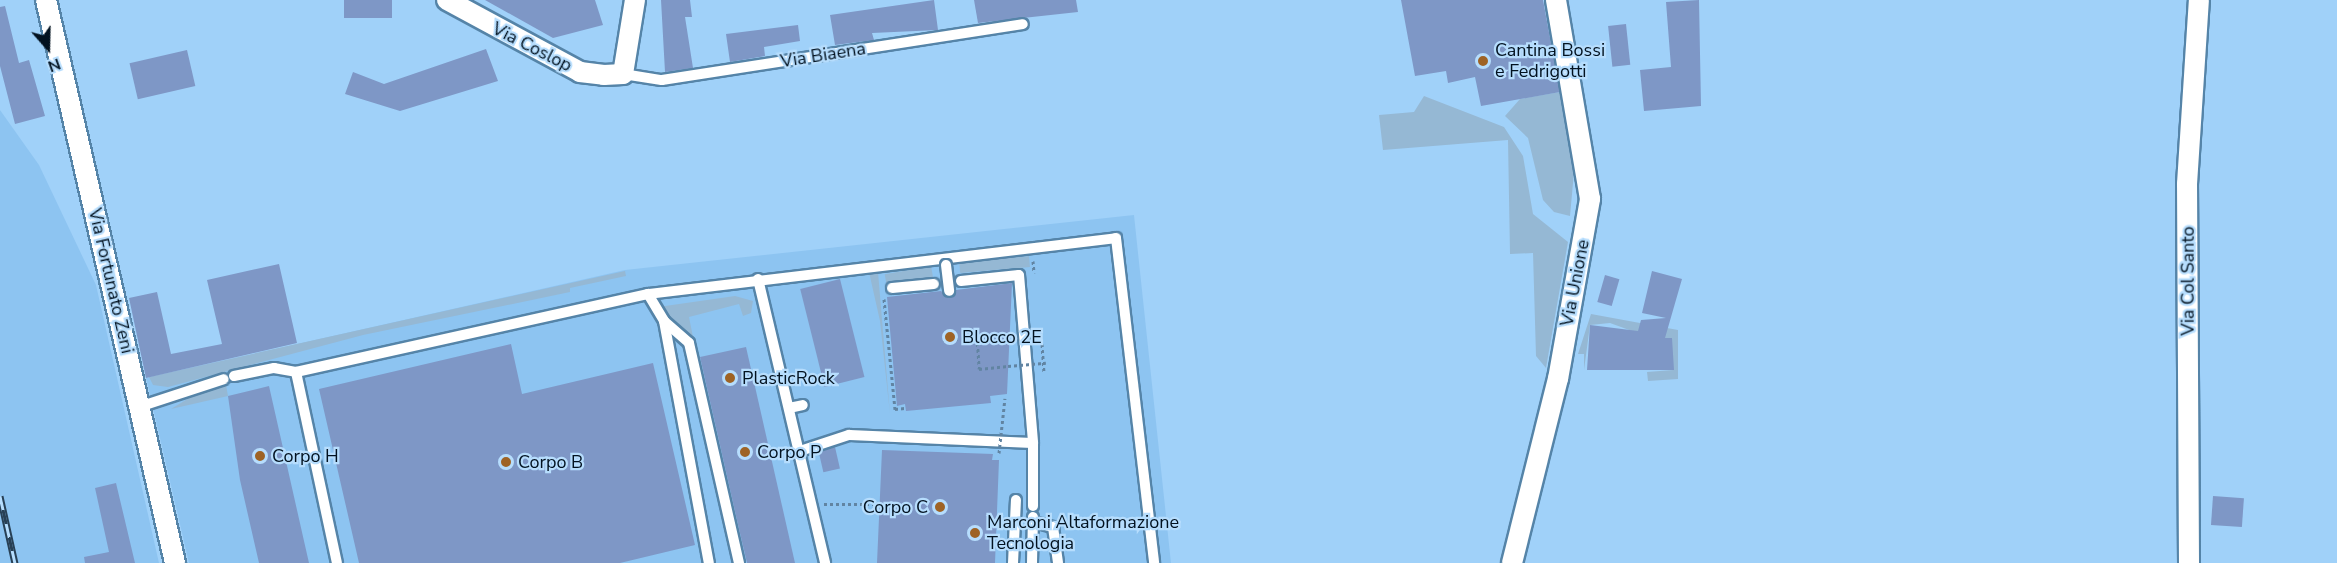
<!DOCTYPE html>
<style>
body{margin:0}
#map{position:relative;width:2337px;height:563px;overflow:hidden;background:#a0d1f9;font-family:"Nunito Sans",sans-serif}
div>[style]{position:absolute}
.built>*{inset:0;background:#8dc4f1}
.green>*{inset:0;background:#95b8d4;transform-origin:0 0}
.building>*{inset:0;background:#7e97c6;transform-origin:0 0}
.path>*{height:3px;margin-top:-1.5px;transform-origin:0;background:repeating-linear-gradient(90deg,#6184a2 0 3px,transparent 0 6px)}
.roads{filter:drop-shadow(2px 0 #5584a8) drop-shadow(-2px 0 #5584a8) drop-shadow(0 2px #5584a8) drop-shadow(0 -2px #5584a8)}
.service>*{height:10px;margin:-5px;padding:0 5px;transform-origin:5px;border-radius:5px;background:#fff}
.minor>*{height:20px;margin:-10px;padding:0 10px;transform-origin:10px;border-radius:10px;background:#fff}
.rail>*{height:7px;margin-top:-3.5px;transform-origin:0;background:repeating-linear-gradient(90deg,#b6ddfd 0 14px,#284055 0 28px);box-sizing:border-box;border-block:2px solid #284055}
.path-bridge>*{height:3px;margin-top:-1.5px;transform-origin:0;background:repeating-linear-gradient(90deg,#6184a2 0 3px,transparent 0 6px)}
.bridges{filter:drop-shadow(2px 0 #5584a8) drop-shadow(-2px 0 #5584a8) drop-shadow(0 2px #5584a8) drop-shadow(0 -2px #5584a8)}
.service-bridge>*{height:10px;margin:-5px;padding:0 5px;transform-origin:5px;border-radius:5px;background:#fff}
.dots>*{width:16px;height:16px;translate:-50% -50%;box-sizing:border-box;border:3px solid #b6ddfd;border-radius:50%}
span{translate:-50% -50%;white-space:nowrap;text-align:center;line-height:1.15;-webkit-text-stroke:4.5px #b6ddfd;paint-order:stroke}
.street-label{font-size:18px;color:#021220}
.poi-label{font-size:18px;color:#021220}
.left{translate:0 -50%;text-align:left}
.right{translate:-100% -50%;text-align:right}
.north{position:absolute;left:18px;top:18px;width:60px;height:60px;-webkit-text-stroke:4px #b6ddfd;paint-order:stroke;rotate:160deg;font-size:16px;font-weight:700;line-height:24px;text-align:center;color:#021220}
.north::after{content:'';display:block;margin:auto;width:21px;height:27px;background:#021220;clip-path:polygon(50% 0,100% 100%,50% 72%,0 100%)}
</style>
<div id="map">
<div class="built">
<div style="clip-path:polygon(0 110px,39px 165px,96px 285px,159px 563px,0 563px)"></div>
<div style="clip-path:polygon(1134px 215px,1171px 563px,189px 563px,146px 378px,625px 270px)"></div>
</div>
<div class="green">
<div style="clip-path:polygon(1560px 92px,1574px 172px,1570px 216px,1554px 212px,1543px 200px,1528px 138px,1505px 116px,1520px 99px)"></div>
<div style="clip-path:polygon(1424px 96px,1504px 127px,1523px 156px,1533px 214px,1568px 242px,1546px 368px,1536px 356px,1533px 253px,1510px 254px,1508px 140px,1383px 150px,1379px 115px,1414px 112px)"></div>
<div style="left:1029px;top:256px;width:11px;height:70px;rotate:85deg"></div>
<div style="left:931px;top:266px;width:11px;height:47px;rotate:80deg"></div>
<div style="clip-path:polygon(625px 271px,626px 276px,570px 288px,570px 292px,363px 335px,168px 387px,153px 385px,149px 377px)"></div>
<div style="clip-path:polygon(869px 272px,878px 272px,890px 414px,880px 321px)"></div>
<div style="clip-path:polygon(735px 296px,753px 301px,751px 313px,743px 316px,739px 304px,689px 317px,693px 337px,671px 325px,658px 307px)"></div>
<div style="clip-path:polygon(1591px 314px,1678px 330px,1678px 379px,1648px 381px,1647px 372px,1673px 370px,1671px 338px,1654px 339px,1610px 323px,1590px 325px,1584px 370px,1584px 354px,1578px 354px)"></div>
<div style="clip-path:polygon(226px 385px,228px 396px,171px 409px,189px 398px)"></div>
</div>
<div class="building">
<div style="left:344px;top:0;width:48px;height:18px"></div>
<div style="clip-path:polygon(485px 0,595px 0,603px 25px,553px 38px)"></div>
<div style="clip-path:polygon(661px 0,690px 0,692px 17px,685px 17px,693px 68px,665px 72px)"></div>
<div style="clip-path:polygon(934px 0,938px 30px,872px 33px,874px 40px,835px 45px,830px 15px)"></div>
<div style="clip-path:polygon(974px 0,1076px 0,1078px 12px,978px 23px)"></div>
<div style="clip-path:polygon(1401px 0,1543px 0,1560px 92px,1481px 106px,1475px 77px,1448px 83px,1446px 71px,1415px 76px)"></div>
<div style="clip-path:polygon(1699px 0,1701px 106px,1644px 111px,1640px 70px,1671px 67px,1666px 2px)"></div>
<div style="clip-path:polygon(5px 6px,19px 63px,29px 60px,45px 116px,15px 124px,0 66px,0 7px)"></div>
<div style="left:1626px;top:24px;width:41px;height:18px;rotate:84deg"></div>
<div style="clip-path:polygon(798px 25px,800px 41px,764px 47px,765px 56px,730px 62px,726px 34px)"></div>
<div style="clip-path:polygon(486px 49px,498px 81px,400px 111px,345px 94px,353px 72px,384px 84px)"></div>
<div style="left:187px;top:50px;width:37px;height:59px;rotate:77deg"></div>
<div style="clip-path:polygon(279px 264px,297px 343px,146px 378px,129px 298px,157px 292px,171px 354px,222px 344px,207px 280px)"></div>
<div style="clip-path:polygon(1652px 271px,1682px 279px,1665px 338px,1672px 338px,1674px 370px,1587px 370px,1590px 325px,1638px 331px,1641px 320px,1666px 318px,1642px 313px)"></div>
<div style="left:1605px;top:275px;width:15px;height:28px;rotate:16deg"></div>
<div style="left:840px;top:279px;width:101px;height:41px;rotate:76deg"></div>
<div style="clip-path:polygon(1012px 283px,1007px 394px,990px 396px,991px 403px,906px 411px,905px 404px,897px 406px,887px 297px,941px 291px,949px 298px,956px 290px)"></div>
<div style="clip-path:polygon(511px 344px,522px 394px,653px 363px,695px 545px,620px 563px,359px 563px,319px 389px)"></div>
<div style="clip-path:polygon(746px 347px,795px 563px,747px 563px,739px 529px,700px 357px)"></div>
<div style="clip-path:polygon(269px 386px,304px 541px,309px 563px,259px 563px,240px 480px,228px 396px)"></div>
<div style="left:835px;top:447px;width:22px;height:17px;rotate:77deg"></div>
<div style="clip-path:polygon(882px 450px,993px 454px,992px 460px,999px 460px,995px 563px,877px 563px)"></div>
<div style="clip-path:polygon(116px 483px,135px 563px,85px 563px,84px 557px,109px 552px,95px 488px)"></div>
<div style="left:2213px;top:496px;width:31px;height:29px;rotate:4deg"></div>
</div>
<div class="path">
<div style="left:1033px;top:261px;width:12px;rotate:85deg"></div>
<div style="left:884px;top:299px;width:111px;rotate:84.3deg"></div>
<div style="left:895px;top:409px;width:10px;rotate:-6deg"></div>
<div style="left:943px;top:340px;width:34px;rotate:-5deg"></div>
<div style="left:977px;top:337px;width:32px;rotate:86deg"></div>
<div style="left:979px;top:369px;width:29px;rotate:-6deg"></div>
<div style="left:1042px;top:344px;width:29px;rotate:86deg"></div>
<div style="left:824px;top:504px;width:55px"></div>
</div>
<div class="roads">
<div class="service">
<div style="left:623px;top:74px;width:39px;rotate:9deg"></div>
<div style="left:662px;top:80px;width:365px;rotate:-8.8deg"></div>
<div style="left:758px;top:279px;width:292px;rotate:76.7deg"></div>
<div style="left:961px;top:281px;width:58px;rotate:-5.9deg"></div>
<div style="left:1019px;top:275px;width:169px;rotate:85.2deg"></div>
<div style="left:892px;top:288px;width:42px;rotate:-5.4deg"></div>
<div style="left:648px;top:294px;width:31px;rotate:59deg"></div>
<div style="left:664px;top:321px;width:246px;rotate:79.5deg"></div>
<div style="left:664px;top:321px;width:33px;rotate:41deg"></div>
<div style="left:689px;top:343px;width:226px;rotate:77.2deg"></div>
<div style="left:296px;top:372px;width:195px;rotate:77.9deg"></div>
<div style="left:234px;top:376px;width:41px;rotate:-11.3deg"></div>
<div style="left:274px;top:368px;width:22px;rotate:10deg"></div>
<div style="left:296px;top:372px;width:361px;rotate:-12.5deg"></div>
<div style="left:648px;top:294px;width:471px;rotate:-6.8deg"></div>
<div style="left:1116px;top:238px;width:327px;rotate:83.3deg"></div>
<div style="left:139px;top:407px;width:89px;rotate:-18.2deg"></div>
<div style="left:789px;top:408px;width:14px;rotate:-12deg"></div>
<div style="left:800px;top:451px;width:52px;rotate:-18.1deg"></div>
<div style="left:849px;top:435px;width:184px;rotate:2.5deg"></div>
<div style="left:1033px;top:443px;width:63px;rotate:90deg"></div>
<div style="left:1034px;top:522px;width:20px;rotate:15deg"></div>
<div style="left:1053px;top:527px;width:36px;rotate:82deg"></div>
<div style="left:1013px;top:563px;width:63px;rotate:-87.3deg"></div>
<div style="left:1032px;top:563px;width:46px;rotate:-88.8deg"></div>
</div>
<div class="minor">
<div style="left:46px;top:0;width:578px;rotate:77.09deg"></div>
<div style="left:447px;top:0;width:151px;rotate:28.4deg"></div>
<div style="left:580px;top:72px;width:24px;rotate:7deg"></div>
<div style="left:604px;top:75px;width:19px;rotate:-3deg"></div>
<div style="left:623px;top:74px;width:75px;rotate:-80.8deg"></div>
<div style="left:1512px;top:563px;width:190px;rotate:-76deg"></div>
<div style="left:1558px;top:379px;width:183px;rotate:-79.9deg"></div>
<div style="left:1590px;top:199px;width:202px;rotate:-99.7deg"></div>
<div style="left:2189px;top:563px;width:379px;rotate:-90.3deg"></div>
<div style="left:2187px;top:184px;width:184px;rotate:-86.3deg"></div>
</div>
</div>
<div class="rail">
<div style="left:0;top:496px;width:69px;rotate:77.4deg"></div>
</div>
<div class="path-bridge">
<div style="left:1008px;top:366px;width:38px;rotate:-5deg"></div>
<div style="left:999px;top:453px;width:55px;rotate:-83.8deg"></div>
</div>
<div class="bridges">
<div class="service-bridge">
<div style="left:946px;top:265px;width:26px;rotate:83deg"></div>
</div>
</div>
<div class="dots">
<div style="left:1483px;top:61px;background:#9e6325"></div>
<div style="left:950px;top:337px;background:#9e6325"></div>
<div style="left:730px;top:378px;background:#9e6325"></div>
<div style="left:745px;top:452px;background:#9e6325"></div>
<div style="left:260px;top:456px;background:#9e6325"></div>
<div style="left:506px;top:462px;background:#9e6325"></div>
<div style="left:940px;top:507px;background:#9e6325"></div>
<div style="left:975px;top:533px;background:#9e6325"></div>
</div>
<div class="street-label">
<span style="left:532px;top:47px;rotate:27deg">Via Coslop</span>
<span style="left:823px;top:55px;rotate:-9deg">Via Biaena</span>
<span style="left:111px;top:281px;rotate:77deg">Via Fortunato Zeni</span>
<span style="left:2188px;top:281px;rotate:-90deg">Via Col Santo</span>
<span style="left:1575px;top:283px;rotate:-79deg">Via Unione</span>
</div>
<div class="poi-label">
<span class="left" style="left:1495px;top:61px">Cantina Bossi<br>e Fedrigotti</span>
<span class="left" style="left:962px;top:337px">Blocco 2E</span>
<span class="left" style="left:742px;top:378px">PlasticRock</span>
<span class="left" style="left:757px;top:452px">Corpo P</span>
<span class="left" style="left:272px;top:456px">Corpo H</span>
<span class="left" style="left:518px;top:462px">Corpo B</span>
<span class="right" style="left:928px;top:507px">Corpo C</span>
<span class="left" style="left:987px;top:533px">Marconi Altaformazione<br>Tecnologia</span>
</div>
<div class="north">N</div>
</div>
